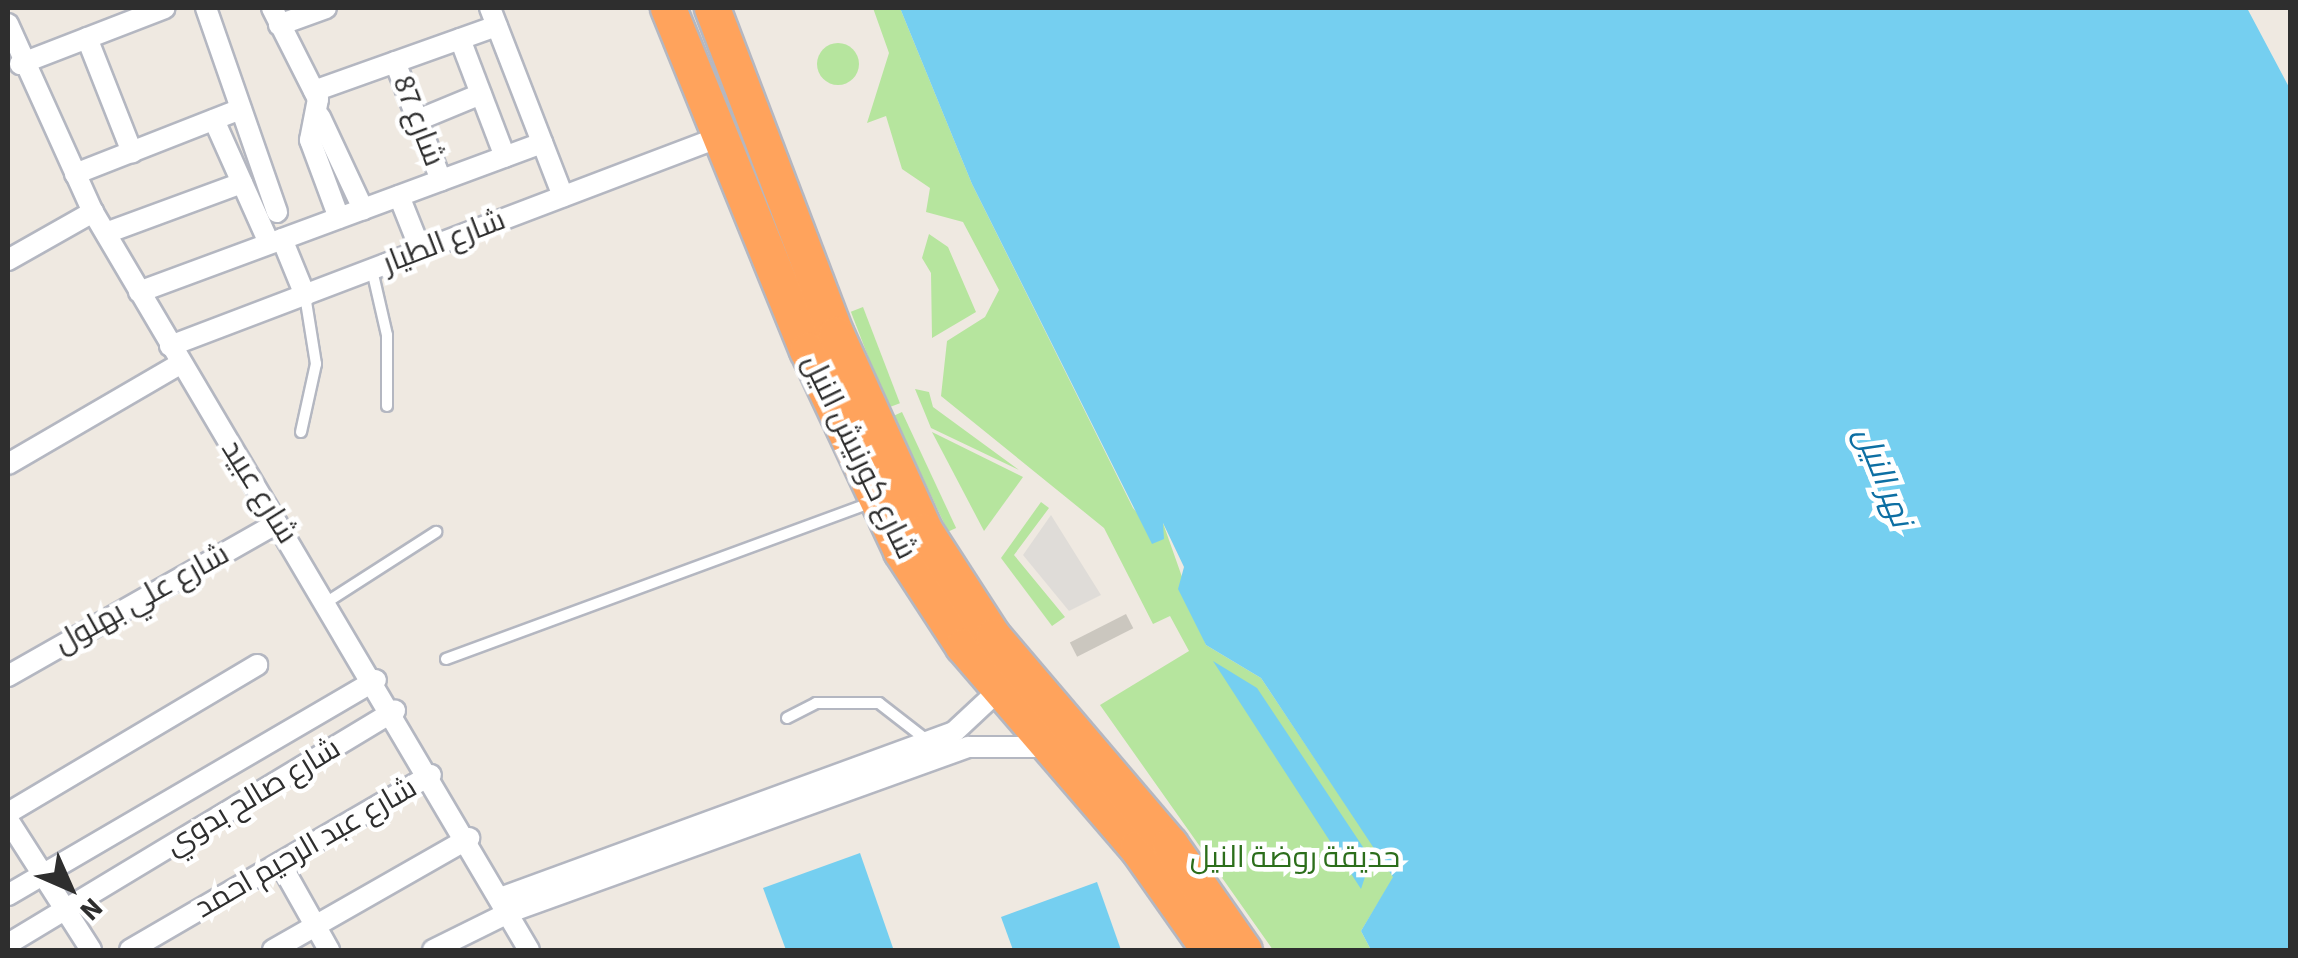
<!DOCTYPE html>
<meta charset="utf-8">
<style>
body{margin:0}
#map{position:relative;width:2298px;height:958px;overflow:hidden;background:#efe9e1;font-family:"Source Sans 3",Cairo,sans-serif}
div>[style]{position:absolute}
.green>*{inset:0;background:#b6e59e;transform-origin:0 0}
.round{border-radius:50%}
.plaza>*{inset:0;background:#dfdcd8}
.water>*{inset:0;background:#75cff0}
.building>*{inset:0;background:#cbc7bf;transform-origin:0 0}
.roads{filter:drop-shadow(2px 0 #b4b7c1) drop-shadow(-2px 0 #b4b7c1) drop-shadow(0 2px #b4b7c1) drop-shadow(0 -2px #b4b7c1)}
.lane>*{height:10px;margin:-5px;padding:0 5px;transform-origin:5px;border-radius:5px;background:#fff}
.street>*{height:20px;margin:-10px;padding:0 10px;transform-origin:10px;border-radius:10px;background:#fff}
.highway>*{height:35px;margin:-17.5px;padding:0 17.5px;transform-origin:17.5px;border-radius:17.5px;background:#ffa35c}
span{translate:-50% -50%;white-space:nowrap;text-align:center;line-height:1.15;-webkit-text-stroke:9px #fff;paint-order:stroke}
.street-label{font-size:30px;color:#2e2e2e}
.park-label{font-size:30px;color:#2c6e1b}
.water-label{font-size:32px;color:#0d6fa3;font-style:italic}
.frame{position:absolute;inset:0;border:10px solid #2e2e2e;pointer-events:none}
.north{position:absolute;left:20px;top:838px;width:100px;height:100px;-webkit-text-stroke:8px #fff;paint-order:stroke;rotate:135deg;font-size:28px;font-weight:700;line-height:40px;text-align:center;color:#2e2e2e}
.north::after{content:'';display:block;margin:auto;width:35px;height:45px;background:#2e2e2e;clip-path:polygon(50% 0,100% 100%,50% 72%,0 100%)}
</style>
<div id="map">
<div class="green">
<div style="clip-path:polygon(873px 8px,900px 8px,972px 184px,1133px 508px,1150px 528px,1163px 523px,1206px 645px,1261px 678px,1394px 877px,1361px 931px,1371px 950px,1273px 950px,1100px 705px,1189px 651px,1170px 616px,1153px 624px,1104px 528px,941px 396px,947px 341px,985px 317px,999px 290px,963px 222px,926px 212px,930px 188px,902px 169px,886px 116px,867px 123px,889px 53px)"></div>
<div class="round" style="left:817px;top:43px;width:42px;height:42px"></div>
<div style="clip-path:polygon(929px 234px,948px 247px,976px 312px,932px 338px,931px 273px,922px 258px)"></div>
<div style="left:863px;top:307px;width:103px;height:13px;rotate:69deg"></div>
<div style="clip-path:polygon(915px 389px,929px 392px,933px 407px,1019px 470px,931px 428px)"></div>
<div style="left:902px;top:412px;width:128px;height:9px;rotate:65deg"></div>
<div style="clip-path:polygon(932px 432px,1023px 477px,984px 531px)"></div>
<div style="clip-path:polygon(1041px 502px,1049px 508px,1014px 555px,1065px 617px,1052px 626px,1001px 558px)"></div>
</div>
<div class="plaza">
<div style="clip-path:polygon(1051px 515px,1101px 595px,1069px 611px,1023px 555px)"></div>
</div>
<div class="water">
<div style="clip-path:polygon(900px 8px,2247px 8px,2290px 89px,2290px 950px,1371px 950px,1361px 931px,1393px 877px,1261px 678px,1206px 645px,1178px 589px,1184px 567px,1163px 523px,1164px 539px,1152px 544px,972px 184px)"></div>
<div style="clip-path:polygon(1213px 661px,1257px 688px,1371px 859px,1361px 889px)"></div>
<div style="clip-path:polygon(860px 853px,893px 948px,786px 950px,763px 888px)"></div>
<div style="clip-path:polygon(1097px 882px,1121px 950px,1013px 950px,1001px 917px)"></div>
</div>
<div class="building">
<div style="left:1126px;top:614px;width:16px;height:63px;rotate:63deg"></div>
</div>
<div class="roads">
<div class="lane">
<div style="left:372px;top:270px;width:67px;rotate:77deg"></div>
<div style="left:387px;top:335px;width:71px;rotate:90deg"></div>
<div style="left:301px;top:432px;width:70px;rotate:-77.6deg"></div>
<div style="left:316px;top:364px;width:70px;rotate:-99.1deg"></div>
<div style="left:327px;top:602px;width:130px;rotate:-32.7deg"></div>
<div style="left:446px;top:659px;width:455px;rotate:-20.2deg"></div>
<div style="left:787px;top:718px;width:33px;rotate:-27deg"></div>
<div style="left:816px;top:703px;width:63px"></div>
<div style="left:879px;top:703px;width:62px;rotate:37.8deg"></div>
</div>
<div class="street">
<div style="left:206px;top:8px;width:216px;rotate:70.8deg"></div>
<div style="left:272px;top:8px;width:102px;rotate:63.2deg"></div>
<div style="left:318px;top:99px;width:42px;rotate:101deg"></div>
<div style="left:310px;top:140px;width:83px;rotate:69.6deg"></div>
<div style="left:490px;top:8px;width:202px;rotate:68.8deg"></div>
<div style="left:8px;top:24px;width:206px;rotate:65.7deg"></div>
<div style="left:93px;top:212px;width:857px;rotate:59.43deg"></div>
<div style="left:279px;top:25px;width:50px;rotate:-19.9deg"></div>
<div style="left:87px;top:38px;width:123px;rotate:68.5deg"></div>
<div style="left:460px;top:39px;width:126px;rotate:69.1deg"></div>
<div style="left:395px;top:62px;width:127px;rotate:68.7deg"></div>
<div style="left:20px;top:64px;width:155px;rotate:-21.1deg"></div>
<div style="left:314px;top:91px;width:194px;rotate:-19.6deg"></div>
<div style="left:320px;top:117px;width:102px;rotate:64.9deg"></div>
<div style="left:214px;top:120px;width:135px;rotate:65.9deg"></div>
<div style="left:418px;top:120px;width:68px;rotate:-22.4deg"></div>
<div style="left:75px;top:174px;width:178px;rotate:-21.4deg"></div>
<div style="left:399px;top:196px;width:59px;rotate:68.2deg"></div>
<div style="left:106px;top:233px;width:145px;rotate:-20.2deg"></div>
<div style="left:282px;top:239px;width:61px;rotate:67.7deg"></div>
<div style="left:8px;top:260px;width:98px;rotate:-29.5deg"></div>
<div style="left:139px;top:292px;width:430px;rotate:-20.3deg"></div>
<div style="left:170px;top:346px;width:585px;rotate:-20.82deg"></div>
<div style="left:8px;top:464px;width:199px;rotate:-30.2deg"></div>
<div style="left:8px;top:676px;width:309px;rotate:-29.6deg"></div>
<div style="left:8px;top:813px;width:290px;rotate:-30.7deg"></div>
<div style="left:8px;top:820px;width:154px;rotate:57.4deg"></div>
<div style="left:280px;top:863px;width:100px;rotate:60.6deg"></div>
<div style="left:8px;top:895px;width:426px;rotate:-30.3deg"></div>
<div style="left:503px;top:897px;width:480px;rotate:-20.1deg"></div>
<div style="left:954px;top:732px;width:60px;rotate:-43deg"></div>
<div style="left:8px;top:944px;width:452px;rotate:-31.1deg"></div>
<div style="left:130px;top:950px;width:348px;rotate:-30.2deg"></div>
<div style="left:273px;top:950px;width:226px;rotate:-29.7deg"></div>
<div style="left:433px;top:950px;width:86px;rotate:-26.3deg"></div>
<div style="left:510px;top:912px;width:487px;rotate:-19.8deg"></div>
<div style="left:968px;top:747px;width:77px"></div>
</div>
<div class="highway">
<div style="left:668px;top:8px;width:369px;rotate:67.9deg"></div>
<div style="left:807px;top:350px;width:222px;rotate:64.9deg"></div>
<div style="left:901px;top:551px;width:113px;rotate:56.9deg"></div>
<div style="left:963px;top:646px;width:267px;rotate:49.3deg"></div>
<div style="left:1137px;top:848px;width:125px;rotate:54.8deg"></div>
<div style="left:712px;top:8px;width:349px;rotate:69.2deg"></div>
<div style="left:836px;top:334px;width:216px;rotate:65.7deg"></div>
<div style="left:925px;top:531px;width:125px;rotate:57.1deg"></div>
<div style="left:993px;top:636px;width:273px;rotate:49.6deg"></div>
<div style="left:1170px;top:844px;width:129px;rotate:55.1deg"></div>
</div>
</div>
<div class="street-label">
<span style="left:418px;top:121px;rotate:69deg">شارع 87</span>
<span style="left:444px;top:242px;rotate:-21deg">شارع الطيار</span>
<span style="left:859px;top:457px;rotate:64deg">شارع كورنيش النيل</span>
<span style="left:259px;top:492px;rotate:58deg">شارع عبيد</span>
<span style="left:142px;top:599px;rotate:-29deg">شارع علي بهلول</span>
<span style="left:253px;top:797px;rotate:-31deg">شارع صالح بدوي</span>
<span style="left:306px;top:848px;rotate:-30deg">شارع عبد الرحيم احمد</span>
</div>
<div class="park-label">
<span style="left:1295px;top:858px">حديقة روضة النيل</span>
</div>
<div class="water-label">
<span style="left:1883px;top:477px;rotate:68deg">نهر النيل</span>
</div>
<div class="frame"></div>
<div class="north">N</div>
</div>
